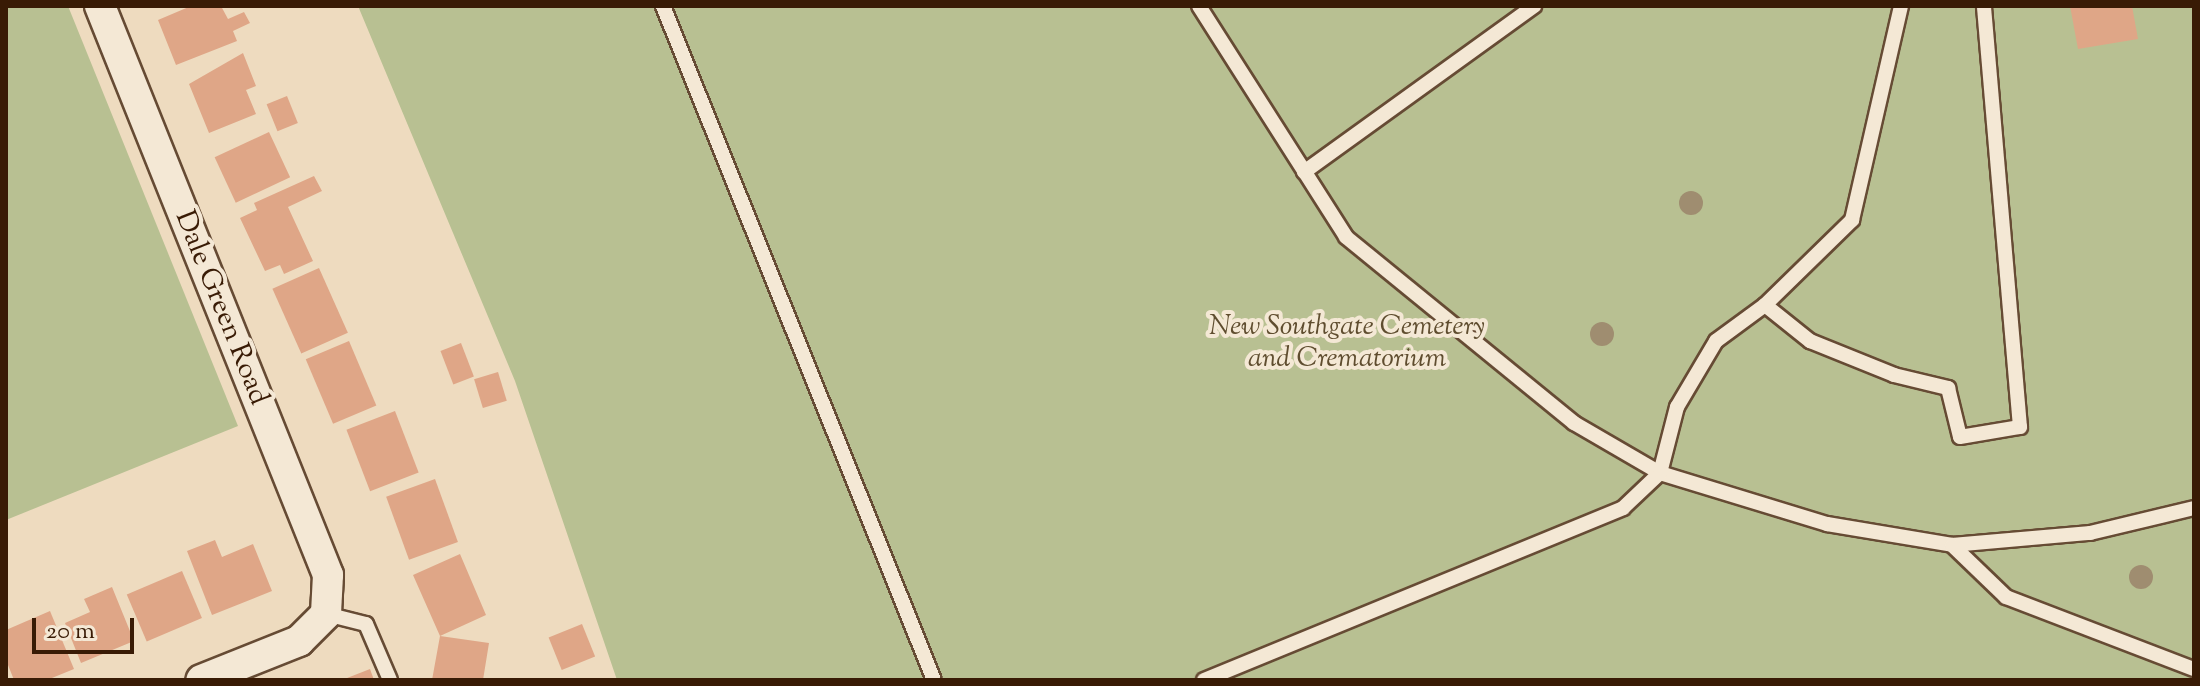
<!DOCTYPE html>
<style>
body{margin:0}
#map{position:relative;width:2200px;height:686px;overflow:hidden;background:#eedbbf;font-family:"Sorts Mill Goudy",serif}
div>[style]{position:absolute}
.green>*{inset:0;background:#b8c092}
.building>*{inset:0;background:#dfa687;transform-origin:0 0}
.roads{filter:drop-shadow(2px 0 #664b34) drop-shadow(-2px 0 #664b34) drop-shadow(0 2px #664b34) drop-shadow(0 -2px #664b34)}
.service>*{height:14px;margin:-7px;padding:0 7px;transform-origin:7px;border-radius:7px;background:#f4e8d5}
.minor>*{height:30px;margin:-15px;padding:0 15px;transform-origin:15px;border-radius:15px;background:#f4e8d5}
.trees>*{width:24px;height:24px;margin:-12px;border-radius:50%;background:#9f8d70}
span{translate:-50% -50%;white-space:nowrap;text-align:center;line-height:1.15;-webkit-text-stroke:8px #f4e8d5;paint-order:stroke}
.street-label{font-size:28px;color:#391b05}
.park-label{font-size:28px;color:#5f4d2f;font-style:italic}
.frame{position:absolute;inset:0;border:8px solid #391b05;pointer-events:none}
.scale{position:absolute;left:32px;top:618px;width:102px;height:36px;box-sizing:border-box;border:4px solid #391b05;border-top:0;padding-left:10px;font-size:24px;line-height:28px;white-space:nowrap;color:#391b05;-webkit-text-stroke:6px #f4e8d5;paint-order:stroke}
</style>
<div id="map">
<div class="green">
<div style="clip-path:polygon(6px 6px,68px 6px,238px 426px,6px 520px)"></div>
<div style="clip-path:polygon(358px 6px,2194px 6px,2194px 680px,617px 680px,515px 381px)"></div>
</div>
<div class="building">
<div style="clip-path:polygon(191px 6px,221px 6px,228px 19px,244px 12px,250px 23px,233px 31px,237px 41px,176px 65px,158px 20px)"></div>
<div style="clip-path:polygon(2070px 6px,2132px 6px,2138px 39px,2078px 49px)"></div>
<div style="clip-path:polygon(243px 53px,256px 86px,246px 90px,256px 114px,209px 133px,189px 84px)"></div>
<div style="left:287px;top:96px;width:29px;height:22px;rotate:68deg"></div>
<div style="left:269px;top:132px;width:50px;height:60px;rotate:65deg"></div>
<div style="clip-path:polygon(314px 176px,322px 191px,288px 207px,313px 261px,284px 274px,280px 265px,265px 271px,240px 218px,257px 210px,254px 203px)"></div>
<div style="left:319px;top:268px;width:71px;height:51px;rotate:66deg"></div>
<div style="left:349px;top:341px;width:70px;height:47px;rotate:67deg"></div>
<div style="left:461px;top:343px;width:36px;height:22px;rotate:69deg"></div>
<div style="left:498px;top:372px;width:30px;height:25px;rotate:73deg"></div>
<div style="left:395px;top:411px;width:66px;height:52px;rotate:69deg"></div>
<div style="left:435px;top:479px;width:67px;height:52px;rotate:70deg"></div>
<div style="clip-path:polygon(215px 540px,222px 557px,253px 544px,272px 591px,212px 615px,187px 551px)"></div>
<div style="clip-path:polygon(460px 554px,486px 615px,440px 636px,489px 643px,483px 680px,432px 680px,440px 636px,413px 575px)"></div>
<div style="left:182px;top:571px;width:51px;height:60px;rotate:67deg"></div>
<div style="clip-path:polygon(112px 587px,134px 641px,81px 663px,65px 623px,90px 612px,84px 599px)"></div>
<div style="clip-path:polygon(50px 611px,74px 669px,47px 680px,14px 680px,6px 660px,6px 630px)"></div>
<div style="left:582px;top:624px;width:35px;height:36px;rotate:68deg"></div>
<div style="clip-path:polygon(370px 669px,374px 680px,342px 680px)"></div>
</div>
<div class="roads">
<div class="service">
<div style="left:663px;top:6px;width:726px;rotate:68.1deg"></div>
<div style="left:1199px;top:6px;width:274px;rotate:57.5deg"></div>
<div style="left:1346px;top:237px;width:294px;rotate:39.2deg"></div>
<div style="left:1574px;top:423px;width:99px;rotate:30.2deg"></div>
<div style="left:1660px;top:473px;width:175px;rotate:17deg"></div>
<div style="left:1827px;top:524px;width:127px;rotate:9.5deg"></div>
<div style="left:1952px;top:545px;width:139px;rotate:-5deg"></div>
<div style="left:2090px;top:533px;width:107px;rotate:-13.5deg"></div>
<div style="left:1304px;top:172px;width:284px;rotate:-35.8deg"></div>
<div style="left:1765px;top:305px;width:58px;rotate:38.7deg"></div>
<div style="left:1810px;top:341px;width:91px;rotate:22deg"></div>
<div style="left:1894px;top:375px;width:56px;rotate:13.5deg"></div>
<div style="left:1948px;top:388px;width:50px;rotate:76.2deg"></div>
<div style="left:1960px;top:437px;width:61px;rotate:-9.5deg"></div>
<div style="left:2020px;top:427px;width:423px;rotate:-94.9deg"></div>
<div style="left:1952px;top:545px;width:75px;rotate:43.9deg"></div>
<div style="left:2006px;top:597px;width:201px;rotate:21deg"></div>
<div style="left:326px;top:614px;width:41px;rotate:14deg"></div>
<div style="left:366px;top:624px;width:61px;rotate:66.8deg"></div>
<div style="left:1204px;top:680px;width:453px;rotate:-22.3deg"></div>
<div style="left:1623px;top:508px;width:51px;rotate:-43.4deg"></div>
<div style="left:1660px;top:473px;width:68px;rotate:-75.6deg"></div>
<div style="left:1677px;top:407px;width:77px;rotate:-59.4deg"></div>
<div style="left:1716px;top:341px;width:61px;rotate:-36.3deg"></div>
<div style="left:1765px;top:305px;width:122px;rotate:-44.3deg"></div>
<div style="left:1852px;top:220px;width:220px;rotate:-77.1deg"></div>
</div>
<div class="minor">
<div style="left:100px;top:6px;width:613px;rotate:68.16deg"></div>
<div style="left:328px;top:575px;width:39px;rotate:93deg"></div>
<div style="left:326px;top:614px;width:38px;rotate:135deg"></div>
<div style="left:299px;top:641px;width:105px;rotate:158.3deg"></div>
</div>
</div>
<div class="trees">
<div style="left:1691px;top:203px"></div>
<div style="left:1602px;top:334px"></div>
<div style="left:2141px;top:577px"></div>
</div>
<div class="street-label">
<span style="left:221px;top:308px;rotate:68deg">Dale Green Road</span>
</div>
<div class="park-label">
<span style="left:1347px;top:343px">New Southgate Cemetery<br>and Crematorium</span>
</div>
<div class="frame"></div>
<div class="scale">20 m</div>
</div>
